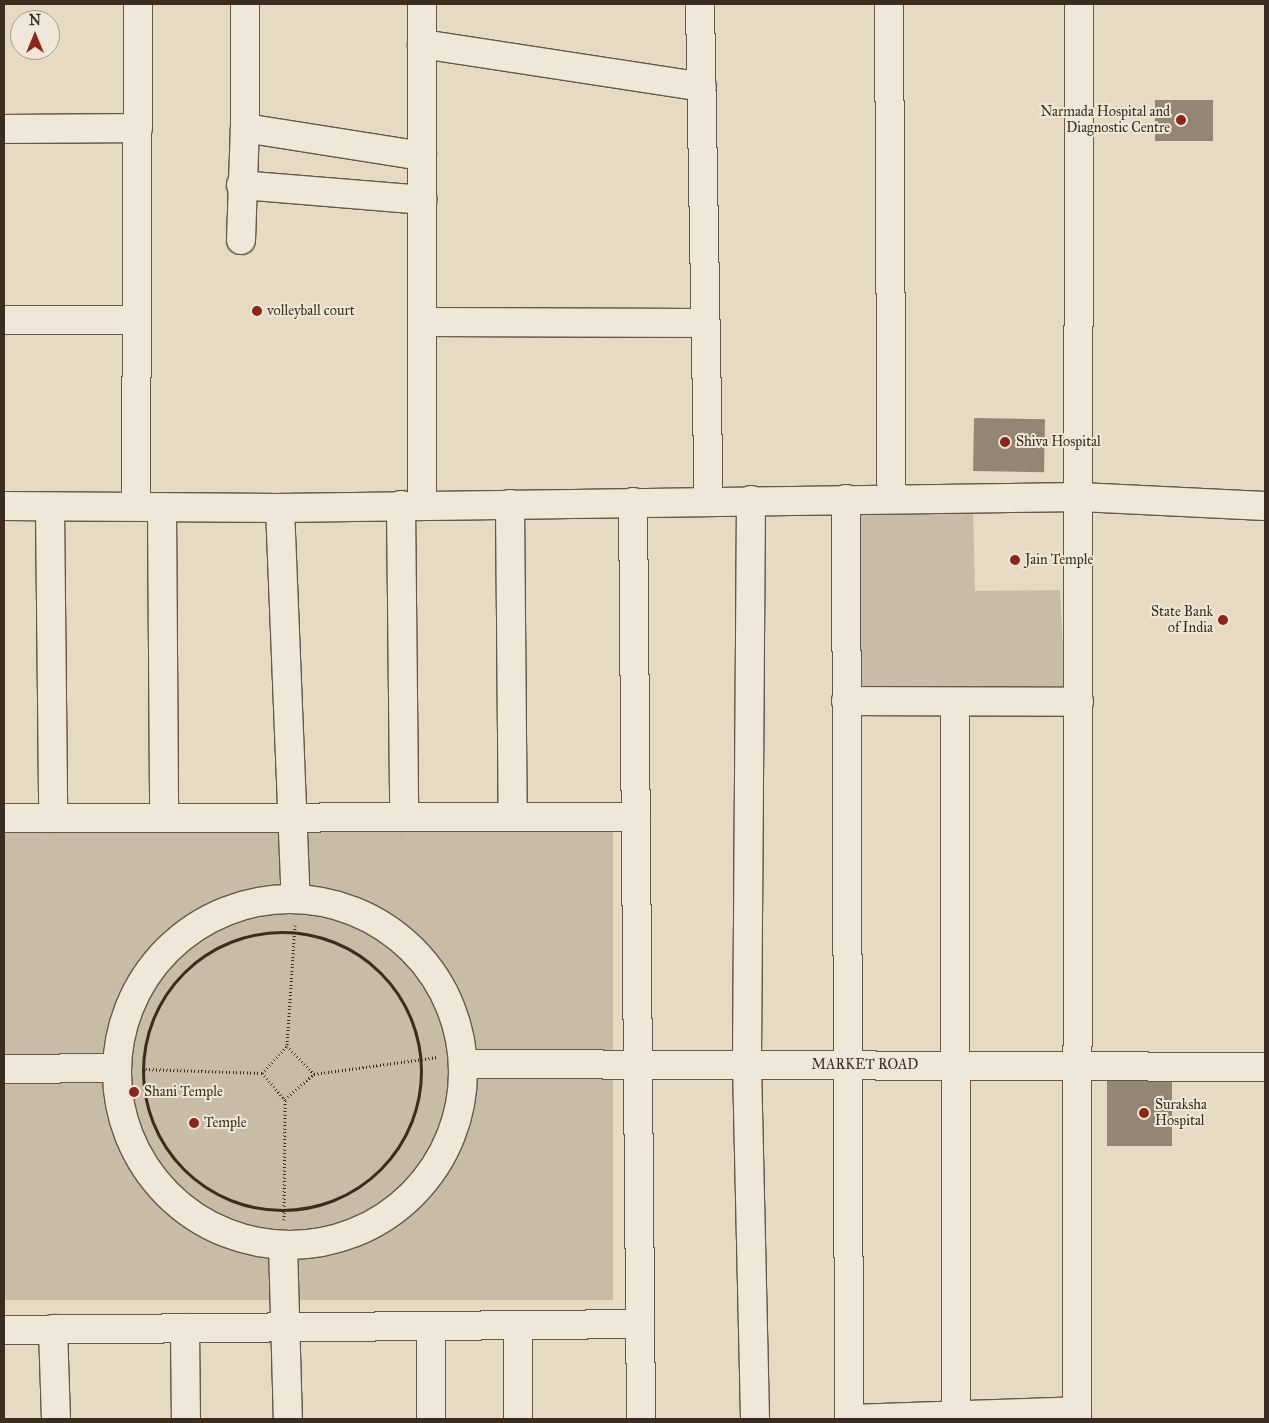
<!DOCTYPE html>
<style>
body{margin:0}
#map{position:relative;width:1269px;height:1423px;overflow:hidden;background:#e6dac2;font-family:"IM FELL Great Primer",serif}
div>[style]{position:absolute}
.green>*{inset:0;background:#c9bca6;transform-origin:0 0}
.building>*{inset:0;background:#938674;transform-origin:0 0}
.path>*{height:3px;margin-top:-1.5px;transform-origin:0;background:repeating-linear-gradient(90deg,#3a2c1f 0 1px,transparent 0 3.5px)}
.path>.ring{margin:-1.5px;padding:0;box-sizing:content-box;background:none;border:3px solid #3a2c1f;border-radius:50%}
.roads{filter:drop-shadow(1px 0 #655848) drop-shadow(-1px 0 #655848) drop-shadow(0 1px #655848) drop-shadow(0 -1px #655848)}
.street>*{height:28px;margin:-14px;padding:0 14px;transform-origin:14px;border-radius:14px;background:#efe7d7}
.street>.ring{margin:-14px;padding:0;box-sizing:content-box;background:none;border:28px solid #efe7d7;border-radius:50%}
.secondary>*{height:28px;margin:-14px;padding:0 14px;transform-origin:14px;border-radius:14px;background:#efe7d7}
.dots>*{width:14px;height:14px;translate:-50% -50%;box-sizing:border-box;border:2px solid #efe7d7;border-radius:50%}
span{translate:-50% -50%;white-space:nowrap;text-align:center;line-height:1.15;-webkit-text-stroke:4px #efe7d7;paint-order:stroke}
.poi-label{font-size:14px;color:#3a2c1f}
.right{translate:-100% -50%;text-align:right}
.left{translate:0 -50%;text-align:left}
.street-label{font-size:14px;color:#3a2c1f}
.frame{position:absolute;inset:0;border:5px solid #3a2c1f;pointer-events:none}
.north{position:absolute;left:10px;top:10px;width:50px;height:50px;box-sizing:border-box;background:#efe7d7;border:1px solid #a79c8d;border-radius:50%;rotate:0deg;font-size:14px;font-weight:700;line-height:20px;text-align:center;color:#3a2c1f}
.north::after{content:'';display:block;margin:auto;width:18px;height:22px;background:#8f2418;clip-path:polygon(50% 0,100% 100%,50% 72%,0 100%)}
</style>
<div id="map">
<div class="green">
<div style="clip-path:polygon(973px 505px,975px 591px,1060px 590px,1065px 686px,862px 687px,856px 507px)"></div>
<div style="left:4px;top:829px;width:609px;height:471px"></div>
</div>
<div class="building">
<div style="left:1155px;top:100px;width:58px;height:41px"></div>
<div style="left:974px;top:418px;width:71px;height:53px;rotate:1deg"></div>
<div style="left:1107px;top:1081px;width:65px;height:65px"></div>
</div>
<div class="path">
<div style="left:295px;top:925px;width:121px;rotate:93.8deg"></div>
<div style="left:287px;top:1046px;width:39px;rotate:46deg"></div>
<div class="ring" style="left:143px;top:932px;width:275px;height:275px"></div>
<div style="left:142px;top:1069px;width:120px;rotate:1.9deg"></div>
<div style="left:262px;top:1073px;width:37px;rotate:-47deg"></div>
<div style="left:262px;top:1073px;width:35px;rotate:49deg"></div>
<div style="left:284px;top:1220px;width:121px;rotate:-89.5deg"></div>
<div style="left:285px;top:1099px;width:38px;rotate:-41deg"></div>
<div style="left:314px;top:1074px;width:125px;rotate:-7.8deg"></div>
</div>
<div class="roads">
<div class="street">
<div style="left:700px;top:4px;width:497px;rotate:89deg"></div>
<div style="left:889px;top:4px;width:494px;rotate:89.7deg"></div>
<div style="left:422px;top:44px;width:283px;rotate:8.7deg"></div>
<div style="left:245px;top:128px;width:124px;rotate:-90deg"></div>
<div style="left:4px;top:129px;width:134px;rotate:-0.4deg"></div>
<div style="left:241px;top:185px;width:182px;rotate:4.7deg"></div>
<div style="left:241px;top:240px;width:112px;rotate:-88deg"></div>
<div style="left:245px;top:128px;width:179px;rotate:9deg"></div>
<div style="left:4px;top:320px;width:133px"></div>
<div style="left:422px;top:322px;width:281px;rotate:0.2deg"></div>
<div style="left:846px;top:499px;width:920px;rotate:89.81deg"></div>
<div style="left:751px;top:500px;width:565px;rotate:90.41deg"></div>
<div style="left:747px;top:1065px;width:354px;rotate:88.7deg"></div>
<div style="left:633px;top:502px;width:917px;rotate:89.5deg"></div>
<div style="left:510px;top:504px;width:313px;rotate:89.5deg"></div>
<div style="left:401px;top:505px;width:312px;rotate:89.4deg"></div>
<div style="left:422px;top:505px;width:501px;rotate:-90deg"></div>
<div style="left:136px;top:506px;width:502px;rotate:-89.77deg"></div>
<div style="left:50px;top:507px;width:311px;rotate:89.4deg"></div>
<div style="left:162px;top:508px;width:310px;rotate:89.6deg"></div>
<div style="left:280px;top:508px;width:391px;rotate:87.7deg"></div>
<div style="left:846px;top:701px;width:233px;rotate:0.2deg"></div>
<div style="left:955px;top:703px;width:712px;rotate:89.92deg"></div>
<div style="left:4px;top:818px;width:632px;rotate:-0.09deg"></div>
<div class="ring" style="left:117px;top:899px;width:318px;height:318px"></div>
<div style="left:464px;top:1064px;width:801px;rotate:0.21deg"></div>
<div style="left:4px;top:1069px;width:112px;rotate:-0.5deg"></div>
<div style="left:283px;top:1245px;width:174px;rotate:88.4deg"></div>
<div style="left:185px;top:1328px;width:91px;rotate:89.4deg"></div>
<div style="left:53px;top:1329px;width:90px;rotate:88.1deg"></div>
<div style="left:4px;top:1330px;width:636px;rotate:-0.54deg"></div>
<div style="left:431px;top:1419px;width:93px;rotate:-90deg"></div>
<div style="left:518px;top:1419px;width:94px;rotate:-90deg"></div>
<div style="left:851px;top:1419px;width:226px;rotate:-2deg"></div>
<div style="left:1077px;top:1419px;width:1415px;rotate:-89.92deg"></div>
</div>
<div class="secondary">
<div style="left:4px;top:506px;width:276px;rotate:0.4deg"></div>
<div style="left:280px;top:508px;width:800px;rotate:-0.79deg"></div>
<div style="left:1080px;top:497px;width:185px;rotate:2.8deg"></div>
</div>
</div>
<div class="dots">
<div style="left:1181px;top:120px;background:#8f2418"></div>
<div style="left:257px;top:311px;background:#8f2418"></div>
<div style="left:1005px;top:442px;background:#8f2418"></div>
<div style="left:1015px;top:560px;background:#8f2418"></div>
<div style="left:1223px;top:620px;background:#8f2418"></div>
<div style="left:134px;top:1092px;background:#8f2418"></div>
<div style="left:1144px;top:1113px;background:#8f2418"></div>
<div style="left:194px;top:1123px;background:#8f2418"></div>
</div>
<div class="poi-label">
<span class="right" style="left:1170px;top:120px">Narmada Hospital and<br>Diagnostic Centre</span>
<span class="left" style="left:267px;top:311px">volleyball court</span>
<span class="left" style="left:1016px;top:442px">Shiva Hospital</span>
<span class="left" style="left:1025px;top:560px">Jain Temple</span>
<span class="right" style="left:1213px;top:620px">State Bank<br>of India</span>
<span class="left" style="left:144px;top:1092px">Shani Temple</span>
<span class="left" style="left:1155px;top:1113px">Suraksha<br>Hospital</span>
<span class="left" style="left:204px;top:1123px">Temple</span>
</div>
<div class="street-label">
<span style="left:865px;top:1065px">MARKET ROAD</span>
</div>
<div class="frame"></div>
<div class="north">N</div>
</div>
